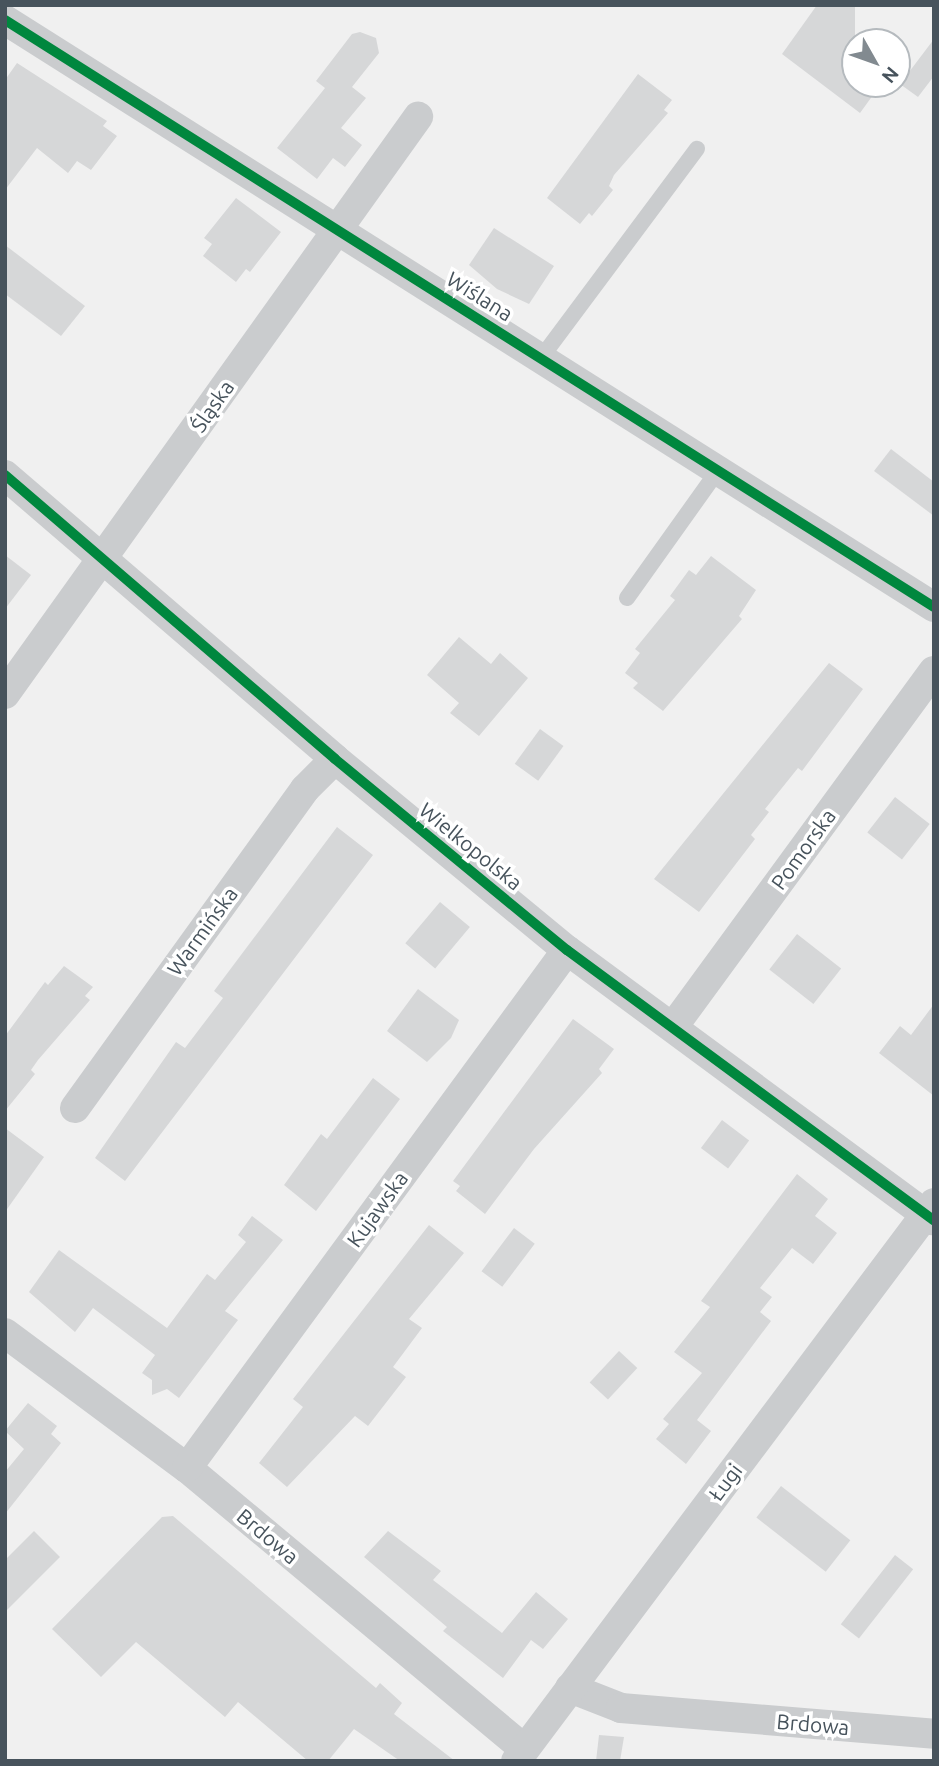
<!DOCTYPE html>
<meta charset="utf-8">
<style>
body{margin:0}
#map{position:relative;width:939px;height:1766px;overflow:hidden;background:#f0f0f0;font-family:Ubuntu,sans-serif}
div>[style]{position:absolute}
.building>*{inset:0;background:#d6d7d8;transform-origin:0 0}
.service>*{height:16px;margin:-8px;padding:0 8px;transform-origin:8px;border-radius:8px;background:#caccce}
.minor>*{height:30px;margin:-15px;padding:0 15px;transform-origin:15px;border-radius:15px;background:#caccce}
.cycleway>*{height:10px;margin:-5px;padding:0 5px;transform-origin:5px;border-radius:5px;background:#00873e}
span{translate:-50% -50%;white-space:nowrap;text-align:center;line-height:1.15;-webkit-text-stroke:7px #fff;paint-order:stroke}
.street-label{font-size:21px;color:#47535c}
.frame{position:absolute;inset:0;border:7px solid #47535c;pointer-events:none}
.north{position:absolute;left:841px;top:28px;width:70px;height:70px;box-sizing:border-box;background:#fff;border:2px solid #b5babe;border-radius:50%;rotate:130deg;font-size:19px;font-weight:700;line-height:28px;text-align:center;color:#47535c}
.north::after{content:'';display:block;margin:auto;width:24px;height:32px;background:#828a90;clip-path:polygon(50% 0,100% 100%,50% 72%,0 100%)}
</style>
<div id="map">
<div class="building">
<div style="clip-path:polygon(817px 5px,855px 5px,855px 84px,881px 84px,860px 113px,782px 54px)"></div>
<div style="clip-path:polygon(360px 32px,376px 38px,379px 53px,352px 87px,366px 98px,341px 128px,362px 145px,345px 167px,333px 158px,317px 179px,277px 148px,325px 88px,316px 81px,352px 34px)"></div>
<div style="clip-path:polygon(934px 39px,934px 76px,918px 97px,900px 84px)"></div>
<div style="clip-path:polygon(17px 63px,107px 121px,103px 126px,117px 136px,91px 170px,77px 161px,68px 173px,37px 148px,5px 190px,5px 80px)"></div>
<div style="clip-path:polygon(638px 74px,672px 100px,664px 110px,668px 113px,614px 175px,609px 186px,613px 190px,592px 216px,589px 213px,580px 224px,547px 198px)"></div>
<div style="clip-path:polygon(236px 198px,281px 232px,250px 272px,246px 269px,236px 282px,203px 256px,212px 244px,204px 238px)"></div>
<div style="clip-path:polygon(494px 228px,554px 266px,529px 304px,497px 289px,469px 265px)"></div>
<div style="clip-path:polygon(5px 245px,85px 306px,61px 336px,5px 294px)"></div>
<div style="clip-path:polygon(891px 449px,934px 482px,934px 516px,874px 471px)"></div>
<div style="clip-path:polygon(5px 555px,31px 575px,5px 609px)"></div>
<div style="clip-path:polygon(711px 556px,756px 590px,739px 616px,742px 619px,663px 711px,633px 688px,638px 683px,625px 673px,640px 653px,635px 649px,675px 600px,670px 596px,689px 570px,696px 575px)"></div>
<div style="clip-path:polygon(459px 637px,491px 664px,500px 653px,528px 678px,479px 736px,450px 713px,459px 703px,427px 675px)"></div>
<div style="clip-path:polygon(829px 663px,863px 689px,802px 771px,798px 768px,765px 809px,769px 812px,751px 835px,755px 839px,699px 912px,654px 879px)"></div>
<div style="left:540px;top:729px;width:29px;height:43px;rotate:36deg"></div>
<div style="left:895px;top:797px;width:44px;height:45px;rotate:38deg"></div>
<div style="clip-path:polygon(337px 827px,373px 855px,125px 1181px,95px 1158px,176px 1042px,185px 1048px,223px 998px,214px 991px)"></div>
<div style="left:440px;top:902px;width:39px;height:54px;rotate:40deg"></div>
<div style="left:797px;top:934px;width:56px;height:45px;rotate:38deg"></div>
<div style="clip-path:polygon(64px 966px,93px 987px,85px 996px,90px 1000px,38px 1060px,31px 1070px,35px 1074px,5px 1111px,5px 1036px,45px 982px,48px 985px)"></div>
<div style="clip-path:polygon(418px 989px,459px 1020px,451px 1038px,427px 1062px,387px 1031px)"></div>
<div style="clip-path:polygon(934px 1004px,934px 1096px,879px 1053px,900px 1026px,911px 1035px)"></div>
<div style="clip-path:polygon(573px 1019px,614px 1049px,599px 1069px,602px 1073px,534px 1149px,485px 1214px,456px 1191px,460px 1186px,453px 1181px)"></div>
<div style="clip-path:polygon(373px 1078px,400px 1099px,316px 1211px,284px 1185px,321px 1134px,327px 1139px)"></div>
<div style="left:722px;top:1120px;width:34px;height:35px;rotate:37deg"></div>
<div style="clip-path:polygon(5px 1128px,44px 1157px,5px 1212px)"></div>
<div style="clip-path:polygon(797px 1174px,828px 1199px,815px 1216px,837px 1233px,813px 1264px,792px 1248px,760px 1288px,772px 1297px,760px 1312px,771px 1321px,697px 1420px,711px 1431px,686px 1464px,656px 1439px,669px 1424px,663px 1419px,702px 1373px,674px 1352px,710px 1307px,701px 1301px)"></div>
<div style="clip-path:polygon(252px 1216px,283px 1240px,225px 1311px,238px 1320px,179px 1398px,167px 1389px,152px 1395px,152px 1380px,142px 1373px,155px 1355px,93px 1308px,75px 1332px,29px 1292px,59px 1250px,167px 1328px,207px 1274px,215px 1280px,246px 1242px,238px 1235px)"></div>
<div style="clip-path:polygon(429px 1225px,464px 1253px,409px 1319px,422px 1328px,393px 1367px,406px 1377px,368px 1426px,355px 1416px,287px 1487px,259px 1463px,303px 1407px,293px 1399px)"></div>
<div style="left:514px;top:1228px;width:26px;height:54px;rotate:37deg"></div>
<div style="left:619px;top:1351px;width:25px;height:43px;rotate:43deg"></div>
<div style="clip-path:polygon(28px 1403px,57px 1426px,51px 1434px,61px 1443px,5px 1514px,5px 1472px,24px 1449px,5px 1431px)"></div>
<div style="left:781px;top:1486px;width:88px;height:40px;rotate:38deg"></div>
<div style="clip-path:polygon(173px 1516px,376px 1688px,380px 1683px,402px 1703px,394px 1714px,455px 1761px,400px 1761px,354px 1729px,328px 1761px,308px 1761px,238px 1702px,225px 1717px,136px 1642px,101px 1677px,52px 1629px,162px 1517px)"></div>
<div style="clip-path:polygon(34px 1531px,60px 1557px,5px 1612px,5px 1560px)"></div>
<div style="clip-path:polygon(388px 1531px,441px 1571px,433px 1580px,502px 1633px,536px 1592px,568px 1619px,543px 1649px,531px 1640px,503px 1678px,443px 1631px,447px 1627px,364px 1557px)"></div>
<div style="left:895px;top:1555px;width:23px;height:88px;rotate:38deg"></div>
<div style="clip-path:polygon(599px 1735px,624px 1737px,620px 1761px,596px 1761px)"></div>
</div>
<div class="service">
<div style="left:541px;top:358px;width:261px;rotate:-53.3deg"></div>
<div style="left:627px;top:598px;width:158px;rotate:-54.5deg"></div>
</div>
<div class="minor">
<div style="left:5px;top:20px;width:1099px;rotate:32.29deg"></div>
<div style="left:5px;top:475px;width:435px;rotate:40.7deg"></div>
<div style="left:335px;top:759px;width:301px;rotate:39.5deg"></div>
<div style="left:567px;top:950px;width:456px;rotate:36.4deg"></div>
<div style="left:5px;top:694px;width:710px;rotate:-54.41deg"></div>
<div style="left:673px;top:1027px;width:441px;rotate:-53.8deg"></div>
<div style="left:75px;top:1108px;width:393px;rotate:-54.2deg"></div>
<div style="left:305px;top:789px;width:42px;rotate:-45deg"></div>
<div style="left:5px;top:1333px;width:227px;rotate:36.6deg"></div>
<div style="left:187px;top:1468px;width:439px;rotate:39.8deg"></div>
<div style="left:187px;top:1468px;width:642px;rotate:-53.74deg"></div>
<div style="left:570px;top:1688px;width:55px;rotate:21.4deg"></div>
<div style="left:621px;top:1708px;width:314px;rotate:4.7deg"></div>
<div style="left:516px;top:1761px;width:697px;rotate:-53.16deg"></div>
</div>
<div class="cycleway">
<div style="left:5px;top:20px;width:1099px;rotate:32.29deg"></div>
<div style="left:5px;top:475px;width:435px;rotate:40.7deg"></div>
<div style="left:335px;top:759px;width:301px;rotate:39.5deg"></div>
<div style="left:567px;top:950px;width:456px;rotate:36.4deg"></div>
</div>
<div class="street-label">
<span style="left:480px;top:296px;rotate:32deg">Wiślana</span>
<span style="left:212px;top:406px;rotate:-55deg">Śląska</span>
<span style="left:471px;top:846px;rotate:39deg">Wielkopolska</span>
<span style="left:803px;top:849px;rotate:-54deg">Pomorska</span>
<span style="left:202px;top:931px;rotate:-54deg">Warmińska</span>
<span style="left:377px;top:1209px;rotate:-54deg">Kujawska</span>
<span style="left:725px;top:1482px;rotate:-53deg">Ługi</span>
<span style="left:268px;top:1536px;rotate:40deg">Brdowa</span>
<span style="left:813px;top:1724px;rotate:5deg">Brdowa</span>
</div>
<div class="frame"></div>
<div class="north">N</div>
</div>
